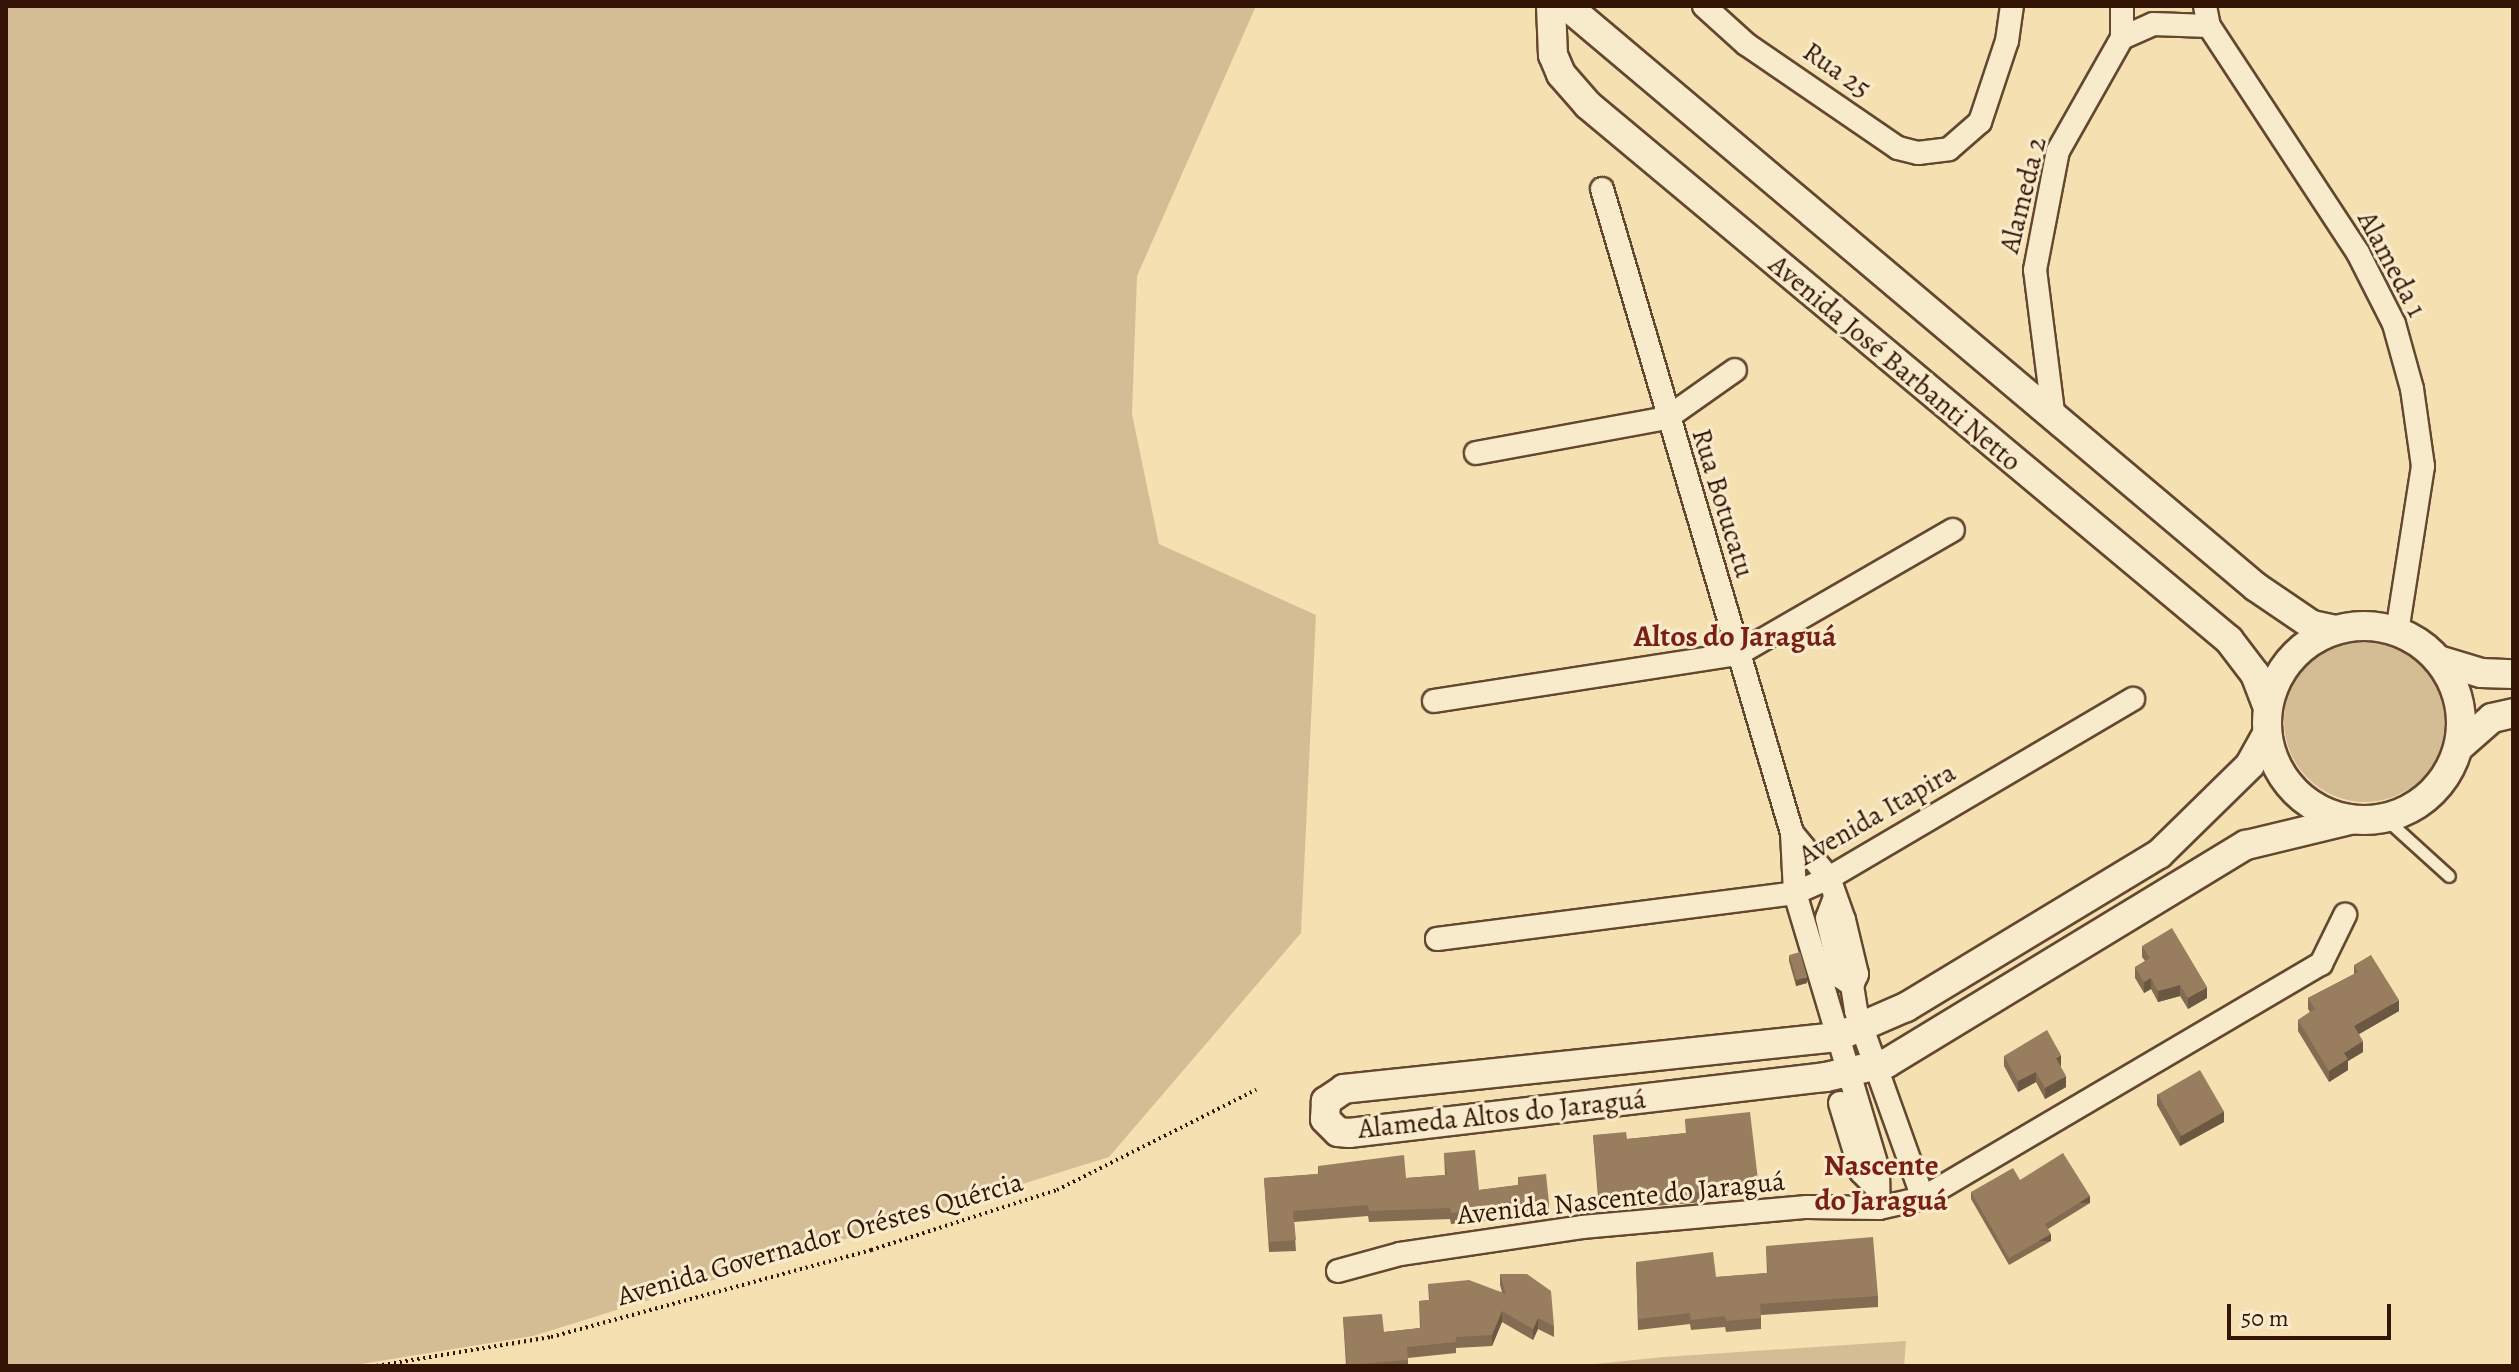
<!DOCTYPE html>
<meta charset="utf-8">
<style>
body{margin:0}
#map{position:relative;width:2519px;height:1372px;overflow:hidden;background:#f5e0b1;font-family:Alegreya,serif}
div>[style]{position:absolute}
.green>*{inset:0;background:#d4bd94}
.round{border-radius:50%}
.path>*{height:4px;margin-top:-2px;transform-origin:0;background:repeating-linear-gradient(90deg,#331405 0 2px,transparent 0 6px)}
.roads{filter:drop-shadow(2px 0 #644730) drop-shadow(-2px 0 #644730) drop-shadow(0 2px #644730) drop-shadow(0 -2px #644730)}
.service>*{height:11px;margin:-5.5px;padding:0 5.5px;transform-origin:5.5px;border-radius:5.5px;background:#f8ebcc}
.minor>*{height:22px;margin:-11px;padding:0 11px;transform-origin:11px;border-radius:11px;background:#f8ebcc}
.tertiary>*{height:28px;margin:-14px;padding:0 14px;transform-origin:14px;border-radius:14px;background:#f8ebcc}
.tertiary>.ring{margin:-14px;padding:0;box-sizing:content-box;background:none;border:28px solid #f8ebcc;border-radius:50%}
.wall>*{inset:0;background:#836c51}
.shaded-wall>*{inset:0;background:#6a5842;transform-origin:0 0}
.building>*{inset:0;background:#987e5e;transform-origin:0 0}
span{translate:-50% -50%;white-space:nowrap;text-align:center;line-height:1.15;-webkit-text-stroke:6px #f8ebcc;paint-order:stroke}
.street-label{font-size:28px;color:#331405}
.neighbourhood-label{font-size:30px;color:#7a1f14;font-weight:700}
.frame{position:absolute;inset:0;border:8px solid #331405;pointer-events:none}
.scale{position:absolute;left:2227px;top:1304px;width:164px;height:36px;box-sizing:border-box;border:4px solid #331405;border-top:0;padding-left:10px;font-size:24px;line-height:28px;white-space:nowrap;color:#331405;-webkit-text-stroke:6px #f8ebcc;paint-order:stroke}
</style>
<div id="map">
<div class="green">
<div style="clip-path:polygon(6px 6px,1256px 6px,1137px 276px,1132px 414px,1159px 544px,1316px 615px,1301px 933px,1109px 1157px,533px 1336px,349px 1366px,6px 1366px)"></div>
<div class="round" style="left:2284px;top:640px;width:162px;height:162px"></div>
<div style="clip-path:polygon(1906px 1341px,1904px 1366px,1575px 1366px,1664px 1357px)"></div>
</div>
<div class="path">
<div style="left:376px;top:1366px;width:177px;rotate:-9.4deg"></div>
<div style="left:551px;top:1337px;width:332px;rotate:-15.2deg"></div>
<div style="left:871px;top:1250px;width:195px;rotate:-17.9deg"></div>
<div style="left:1057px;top:1190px;width:223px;rotate:-26.7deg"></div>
</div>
<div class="roads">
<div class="service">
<div style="left:2385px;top:818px;width:86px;rotate:42.2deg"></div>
</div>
<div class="minor">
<div style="left:1704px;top:6px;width:57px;rotate:42.1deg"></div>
<div style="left:1746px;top:44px;width:184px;rotate:34.4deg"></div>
<div style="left:1898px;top:148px;width:21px;rotate:14deg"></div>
<div style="left:1918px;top:153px;width:31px;rotate:-7deg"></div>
<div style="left:1949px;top:149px;width:41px;rotate:-41.1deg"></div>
<div style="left:1980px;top:122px;width:85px;rotate:-71.6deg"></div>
<div style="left:2007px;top:41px;width:35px;rotate:-82deg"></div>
<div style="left:2205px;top:6px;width:20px;rotate:79deg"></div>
<div style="left:2209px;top:26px;width:272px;rotate:56.7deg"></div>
<div style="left:2358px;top:253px;width:80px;rotate:63.1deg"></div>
<div style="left:2394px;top:324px;width:67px;rotate:74.5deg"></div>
<div style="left:2412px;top:389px;width:78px;rotate:81.9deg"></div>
<div style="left:2423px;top:466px;width:168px;rotate:98.9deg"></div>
<div style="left:2122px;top:38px;width:34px;rotate:-24deg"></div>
<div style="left:2153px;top:24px;width:56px;rotate:2deg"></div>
<div style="left:1602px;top:189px;width:671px;rotate:73.56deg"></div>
<div style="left:1792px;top:833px;width:60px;rotate:87.1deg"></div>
<div style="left:1795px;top:893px;width:288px;rotate:73.3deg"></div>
<div style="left:1878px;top:1169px;width:39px;rotate:89deg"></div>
<div style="left:2053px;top:412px;width:143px;rotate:-97.2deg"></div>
<div style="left:2035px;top:270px;width:121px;rotate:-79.1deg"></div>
<div style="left:2058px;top:151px;width:130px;rotate:-60.5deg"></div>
<div style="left:2122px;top:38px;width:32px;rotate:-90deg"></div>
<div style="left:1476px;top:453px;width:194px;rotate:-10.4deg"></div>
<div style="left:1667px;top:418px;width:83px;rotate:-35.2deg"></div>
<div style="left:1434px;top:701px;width:308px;rotate:-8.8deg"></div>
<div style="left:1738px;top:654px;width:248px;rotate:-30deg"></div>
<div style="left:1792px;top:833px;width:58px;rotate:50.6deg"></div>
<div style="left:1829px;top:878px;width:45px;rotate:70.3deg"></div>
<div style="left:1844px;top:920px;width:56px;rotate:76.5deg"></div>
<div style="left:1857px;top:974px;width:12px;rotate:114deg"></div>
<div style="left:1852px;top:985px;width:26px;rotate:81deg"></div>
<div style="left:1856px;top:1011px;width:199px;rotate:70.3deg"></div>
<div style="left:1834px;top:900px;width:19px;rotate:111deg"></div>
<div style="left:1827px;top:918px;width:61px;rotate:76.7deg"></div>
<div style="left:1841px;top:977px;width:14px;rotate:36deg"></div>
<div style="left:1437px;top:939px;width:361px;rotate:-7.3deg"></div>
<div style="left:1795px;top:893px;width:37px;rotate:-24deg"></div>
<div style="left:1829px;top:878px;width:353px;rotate:-30.5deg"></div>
<div style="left:1840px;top:1103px;width:72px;rotate:73.1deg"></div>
<div style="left:1861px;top:1172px;width:18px;rotate:45deg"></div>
<div style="left:1338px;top:1271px;width:64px;rotate:-15.3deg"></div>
<div style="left:1400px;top:1254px;width:184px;rotate:-8.4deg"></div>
<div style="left:1582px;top:1227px;width:226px;rotate:-5.1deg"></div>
<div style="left:1807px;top:1207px;width:72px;rotate:0.8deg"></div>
<div style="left:1879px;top:1208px;width:45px;rotate:-12.8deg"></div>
<div style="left:1923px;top:1198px;width:462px;rotate:-30.5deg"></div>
<div style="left:2321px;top:964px;width:55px;rotate:-63.9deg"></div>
</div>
<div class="tertiary">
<div style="left:1551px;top:6px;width:49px;rotate:87.7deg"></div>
<div style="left:1553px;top:55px;width:21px;rotate:67deg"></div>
<div style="left:1561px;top:74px;width:41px;rotate:48.9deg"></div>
<div style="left:1588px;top:105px;width:835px;rotate:39.85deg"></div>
<div style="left:2229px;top:640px;width:43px;rotate:52.6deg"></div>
<div style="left:2255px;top:674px;width:34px;rotate:69deg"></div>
<div style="left:1567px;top:6px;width:901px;rotate:40.14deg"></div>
<div style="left:2256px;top:587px;width:68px;rotate:34.2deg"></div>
<div style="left:2312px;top:625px;width:24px;rotate:12deg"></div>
<div class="ring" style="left:2267px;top:626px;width:166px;height:166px"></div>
<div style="left:2438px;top:660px;width:45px;rotate:16.8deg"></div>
<div style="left:2481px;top:673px;width:32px;rotate:2deg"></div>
<div style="left:2267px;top:734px;width:35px;rotate:119deg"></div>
<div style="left:2250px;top:765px;width:127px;rotate:135.6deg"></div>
<div style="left:2159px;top:854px;width:296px;rotate:148.8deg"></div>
<div style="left:1906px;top:1007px;width:75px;rotate:156.5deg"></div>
<div style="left:1837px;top:1037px;width:496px;rotate:174deg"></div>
<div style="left:1344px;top:1089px;width:22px;rotate:146deg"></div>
<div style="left:1326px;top:1101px;width:18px;rotate:93deg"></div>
<div style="left:1325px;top:1119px;width:18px;rotate:45deg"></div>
<div style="left:1338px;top:1132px;width:11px;rotate:5deg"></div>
<div style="left:1349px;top:1133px;width:480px;rotate:-6.7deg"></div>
<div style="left:1826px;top:1077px;width:63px;rotate:-12.9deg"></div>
<div style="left:1887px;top:1063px;width:420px;rotate:-31.3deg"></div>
<div style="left:2246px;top:845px;width:107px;rotate:-13.5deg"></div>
<div style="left:2459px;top:747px;width:44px;rotate:-41.3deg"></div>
<div style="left:2492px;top:718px;width:22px;rotate:-13deg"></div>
</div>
</div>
<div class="wall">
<div style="clip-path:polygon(2142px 946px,2207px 998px,2188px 1009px,2180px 996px,2158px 1002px,2151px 989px,2144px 993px,2135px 978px,2135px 967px,2145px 961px,2142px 957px)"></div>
<div style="clip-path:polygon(1789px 955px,1807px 983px,1796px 986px,1789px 961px)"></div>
<div style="clip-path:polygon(2354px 965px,2399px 1011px,2359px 1034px,2363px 1052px,2348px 1061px,2348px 1070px,2329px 1082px,2298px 1031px,2298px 1020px,2310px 1012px,2308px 1009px,2308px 998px,2354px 974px)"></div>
<div style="clip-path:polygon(2004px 1056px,2061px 1066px,2060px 1067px,2066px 1087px,2045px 1099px,2036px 1082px,2018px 1092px,2004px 1066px)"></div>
<div style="clip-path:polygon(2157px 1094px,2224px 1122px,2180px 1146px,2157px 1105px)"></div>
<div style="clip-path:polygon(1685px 1119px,1758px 1180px,1758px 1190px,1705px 1196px,1705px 1202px,1599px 1210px,1593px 1135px,1627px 1139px,1686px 1133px)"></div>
<div style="clip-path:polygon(1444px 1153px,1479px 1190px,1518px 1185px,1518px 1177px,1549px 1203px,1549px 1214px,1451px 1224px,1450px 1219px,1369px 1222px,1368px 1216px,1294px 1222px,1296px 1251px,1269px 1252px,1264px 1178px,1318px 1174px,1318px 1166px,1406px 1178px,1445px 1175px)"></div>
<div style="clip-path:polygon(2020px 1180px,2090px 1203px,2048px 1229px,2051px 1241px,2009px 1265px,1971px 1199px,1971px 1192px)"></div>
<div style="clip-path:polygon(1766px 1246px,1878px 1296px,1878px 1307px,1761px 1315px,1761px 1329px,1726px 1332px,1725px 1327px,1691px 1330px,1690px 1324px,1638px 1330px,1636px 1262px,1716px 1277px,1767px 1273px)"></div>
<div style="clip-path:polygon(1500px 1274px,1554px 1326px,1554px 1337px,1538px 1329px,1533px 1340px,1502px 1322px,1492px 1346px,1456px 1348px,1456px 1353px,1408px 1358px,1408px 1366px,1346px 1366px,1343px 1317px,1384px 1332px,1420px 1328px,1419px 1301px,1429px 1300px,1428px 1284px,1502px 1292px,1500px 1285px)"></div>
</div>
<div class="shaded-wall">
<div style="clip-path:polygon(1807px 977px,1807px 983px,1796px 986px,1796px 980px)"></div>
<div style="clip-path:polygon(2151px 978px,2151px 989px,2144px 993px,2144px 982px)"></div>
<div style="clip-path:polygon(2180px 985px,2180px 996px,2158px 1002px,2158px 991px)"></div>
<div style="clip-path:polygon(2207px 987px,2207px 998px,2188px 1009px,2188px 998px)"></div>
<div style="clip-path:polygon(2399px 1000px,2399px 1011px,2354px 1037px,2354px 1026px)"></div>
<div style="clip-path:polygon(2363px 1041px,2363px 1052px,2348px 1061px,2348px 1070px,2329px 1082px,2329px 1071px,2344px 1053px)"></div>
<div style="clip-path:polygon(2061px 1055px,2061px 1066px,2056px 1069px,2056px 1058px)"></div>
<div style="clip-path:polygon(2036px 1072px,2036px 1082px,2018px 1092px,2018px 1081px)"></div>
<div style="clip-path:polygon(2066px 1076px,2066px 1087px,2045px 1099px,2045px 1088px)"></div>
<div style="clip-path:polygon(2224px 1111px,2224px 1122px,2180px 1146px,2180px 1136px)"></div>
<div style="left:2090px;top:1196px;width:7px;height:53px;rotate:90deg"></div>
<div style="left:2051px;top:1234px;width:7px;height:48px;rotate:90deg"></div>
<div style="clip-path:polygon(1502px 1311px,1502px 1322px,1492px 1346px,1492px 1335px)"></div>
<div style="clip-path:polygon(1538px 1318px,1538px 1329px,1533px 1340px,1533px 1329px)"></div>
</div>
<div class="building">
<div style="clip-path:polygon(2172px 928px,2207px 987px,2188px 998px,2180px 985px,2158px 991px,2151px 978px,2144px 982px,2135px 967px,2150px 958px,2142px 946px)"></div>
<div style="left:1800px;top:952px;width:26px;height:11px;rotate:74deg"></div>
<div style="clip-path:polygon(2371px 955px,2399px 1000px,2354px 1026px,2363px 1041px,2344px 1053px,2348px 1059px,2329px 1071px,2298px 1020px,2315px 1009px,2308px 998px,2358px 972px,2354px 965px)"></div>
<div style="clip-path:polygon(2047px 1030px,2061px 1055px,2056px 1058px,2066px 1076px,2045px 1088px,2036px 1072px,2018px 1081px,2004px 1056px)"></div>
<div style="left:2200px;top:1070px;width:48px;height:49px;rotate:60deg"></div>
<div style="clip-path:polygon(1750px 1112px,1758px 1180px,1704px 1185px,1705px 1191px,1599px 1200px,1593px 1135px,1626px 1132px,1627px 1139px,1687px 1133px,1685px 1119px)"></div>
<div style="clip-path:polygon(1475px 1150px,1479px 1190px,1519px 1185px,1518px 1177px,1546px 1174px,1549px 1203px,1451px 1213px,1450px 1208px,1369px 1211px,1368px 1205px,1293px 1211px,1296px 1240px,1269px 1242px,1264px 1178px,1319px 1174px,1318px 1166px,1404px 1155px,1406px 1178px,1447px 1175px,1444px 1153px)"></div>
<div style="clip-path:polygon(2063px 1153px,2090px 1196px,2045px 1224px,2051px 1234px,2009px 1258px,1971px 1192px,2013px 1168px,2020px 1180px)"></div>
<div style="clip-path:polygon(1873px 1237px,1878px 1296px,1760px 1304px,1761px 1318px,1726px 1321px,1725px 1316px,1691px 1320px,1690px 1313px,1638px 1319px,1636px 1262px,1713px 1252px,1716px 1277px,1768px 1273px,1766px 1246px)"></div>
<div style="clip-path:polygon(1500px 1274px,1527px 1274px,1551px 1291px,1554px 1326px,1538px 1318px,1533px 1329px,1502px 1311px,1492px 1335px,1456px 1337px,1456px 1342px,1407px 1347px,1408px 1360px,1347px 1365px,1343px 1317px,1382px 1314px,1384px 1332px,1421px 1328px,1419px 1301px,1430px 1300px,1428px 1284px,1469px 1280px,1506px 1294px)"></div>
</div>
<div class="street-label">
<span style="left:1837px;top:70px;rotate:35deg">Rua 25</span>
<span style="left:2023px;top:195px;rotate:-76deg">Alameda 2</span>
<span style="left:2392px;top:264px;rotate:62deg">Alameda 1</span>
<span style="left:1895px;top:363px;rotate:40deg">Avenida José Barbanti Netto</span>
<span style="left:1723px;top:503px;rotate:73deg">Rua Botucatu</span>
<span style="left:1877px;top:814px;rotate:-30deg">Avenida Itapira</span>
<span style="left:1502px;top:1114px;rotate:-6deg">Alameda Altos do Jaraguá</span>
<span style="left:1621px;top:1198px;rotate:-6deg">Avenida Nascente do Jaraguá</span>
<span style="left:820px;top:1239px;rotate:-16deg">Avenida Governador Oréstes Quércia</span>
</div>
<div class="neighbourhood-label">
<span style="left:1735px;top:636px">Altos do Jaraguá</span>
<span style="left:1881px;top:1182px">Nascente<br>do Jaraguá</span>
</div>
<div class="frame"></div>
<div class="scale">50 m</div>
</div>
